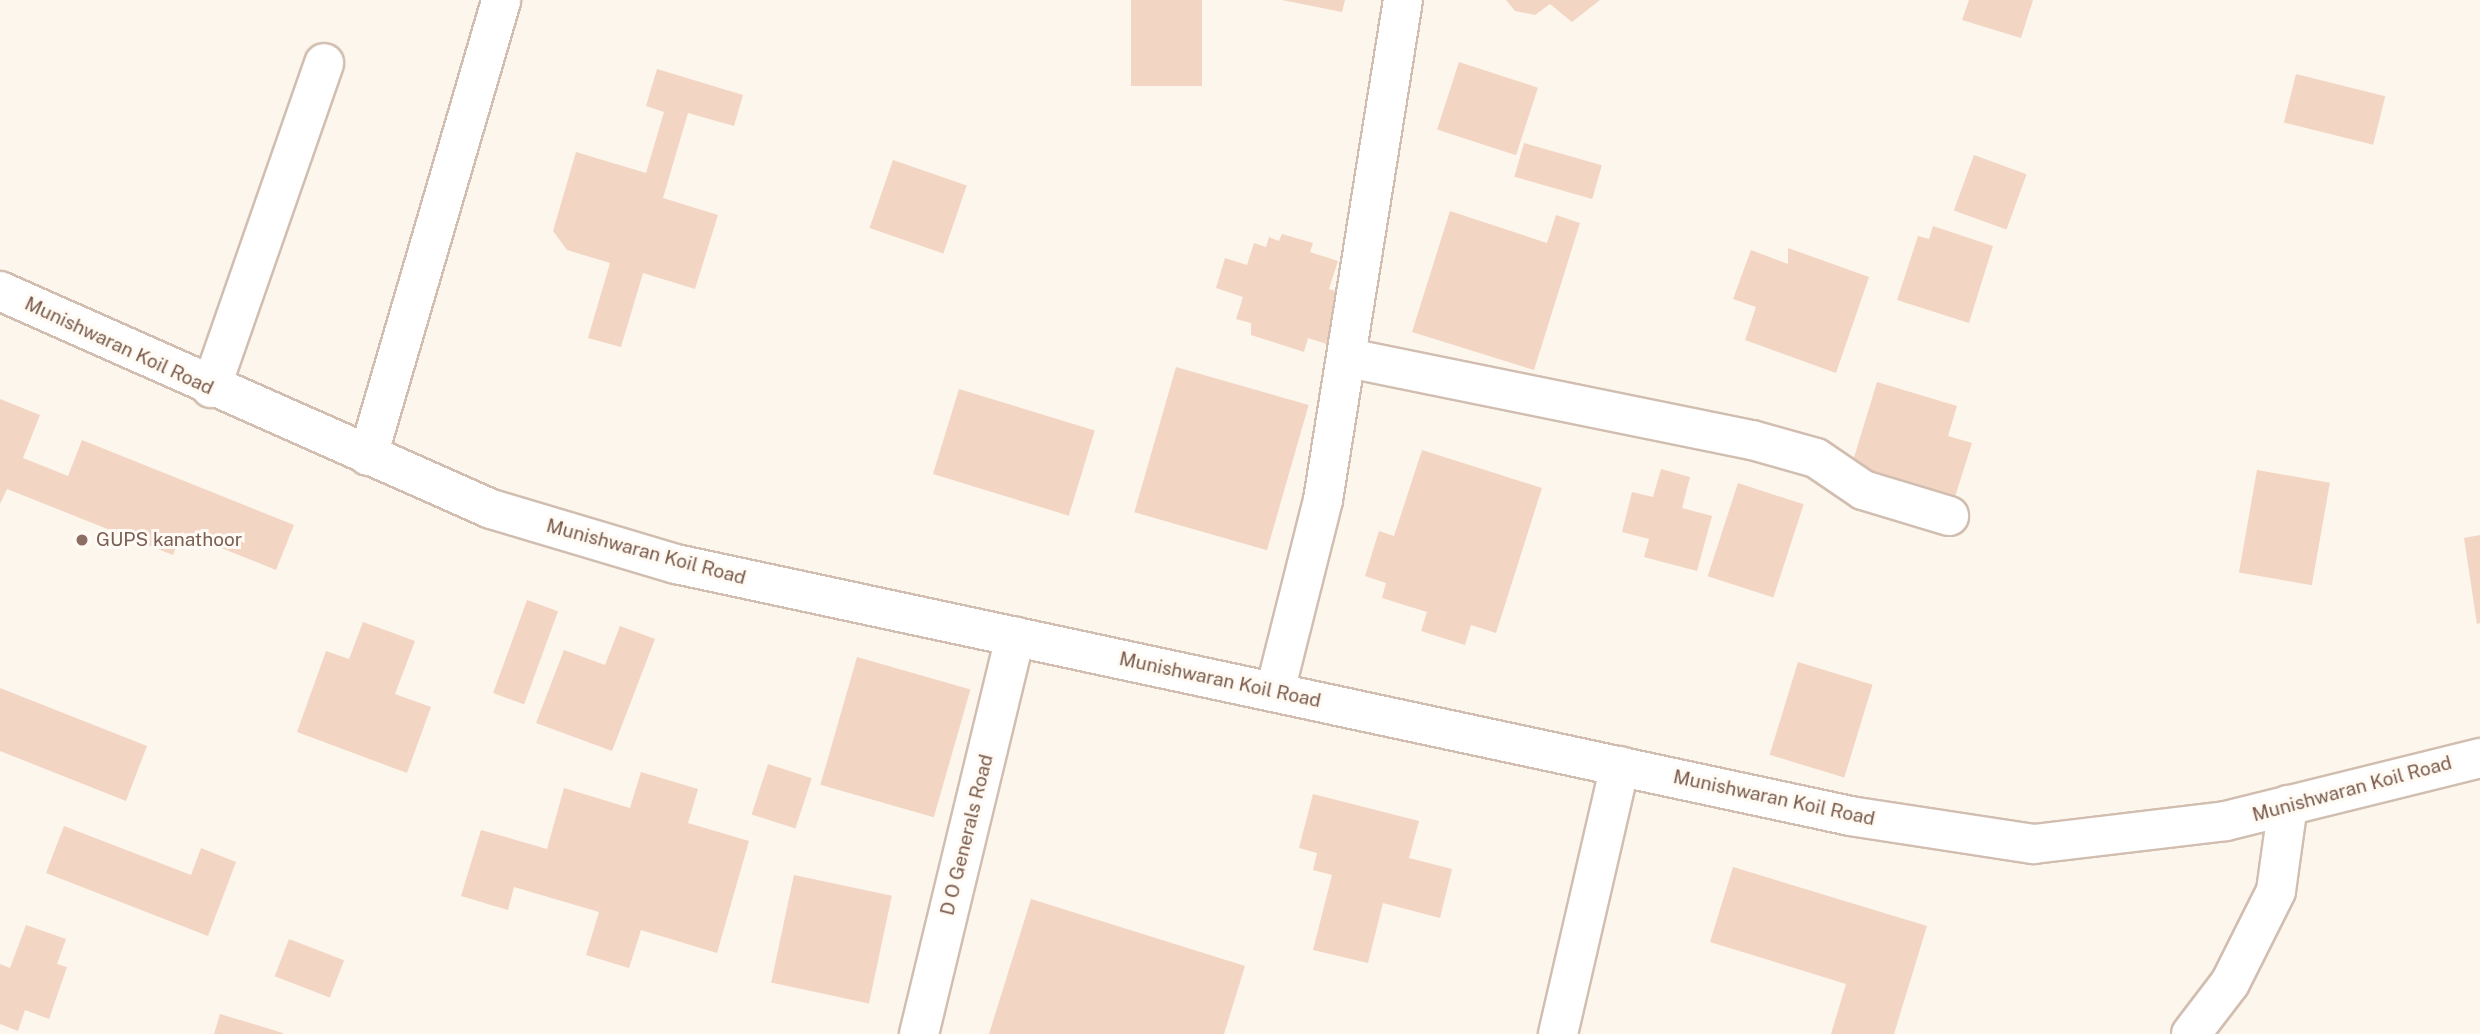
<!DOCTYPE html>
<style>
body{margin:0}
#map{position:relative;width:2480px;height:1034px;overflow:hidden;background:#fdf6ec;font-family:"Public Sans",sans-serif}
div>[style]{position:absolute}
.building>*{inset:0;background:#f3d5c3;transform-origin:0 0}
.roads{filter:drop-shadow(2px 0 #d1beb0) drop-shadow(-2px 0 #d1beb0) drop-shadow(0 2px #d1beb0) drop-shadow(0 -2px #d1beb0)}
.street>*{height:38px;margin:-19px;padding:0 19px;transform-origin:19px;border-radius:19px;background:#fff}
.secondary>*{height:38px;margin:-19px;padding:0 19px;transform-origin:19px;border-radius:19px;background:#fff}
.dots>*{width:19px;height:19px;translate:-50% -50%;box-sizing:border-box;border:4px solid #fffaf3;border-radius:50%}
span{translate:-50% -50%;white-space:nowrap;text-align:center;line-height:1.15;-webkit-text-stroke:6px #fffaf3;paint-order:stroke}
.street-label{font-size:19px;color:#7a5c4d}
.education-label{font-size:19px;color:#785e54}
.left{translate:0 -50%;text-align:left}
</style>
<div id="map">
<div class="building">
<div style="left:1131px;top:0;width:71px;height:86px"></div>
<div style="clip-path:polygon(1282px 0,1345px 0,1342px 12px)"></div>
<div style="clip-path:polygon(1506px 0,1600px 0,1572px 22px,1550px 4px,1535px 15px,1515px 11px)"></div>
<div style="clip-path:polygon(1969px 0,2033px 0,2021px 38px,1962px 20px)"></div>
<div style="left:1459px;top:62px;width:83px;height:71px;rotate:18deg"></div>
<div style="clip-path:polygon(657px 69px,743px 95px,734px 126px,688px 113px,663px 198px,718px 215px,695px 289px,643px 273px,621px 347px,588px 338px,610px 263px,567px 250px,553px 231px,576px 152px,646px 173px,664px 112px,646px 106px)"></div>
<div style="left:2296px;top:74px;width:92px;height:50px;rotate:14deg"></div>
<div style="left:1524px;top:143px;width:81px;height:35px;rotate:16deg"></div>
<div style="left:1974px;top:155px;width:56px;height:59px;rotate:20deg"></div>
<div style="left:893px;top:160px;width:78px;height:72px;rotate:19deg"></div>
<div style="clip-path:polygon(1450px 211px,1547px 243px,1556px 215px,1580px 223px,1534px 370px,1412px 332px)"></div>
<div style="clip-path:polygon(1933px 226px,1993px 246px,1969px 323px,1897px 300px,1918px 236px,1929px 239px)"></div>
<div style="clip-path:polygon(1282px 234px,1313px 243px,1310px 252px,1338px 261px,1329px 289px,1349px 295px,1333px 346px,1308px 338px,1304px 352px,1251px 335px,1251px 323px,1236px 319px,1243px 297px,1216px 288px,1225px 258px,1247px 265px,1254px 243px,1266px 247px,1269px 237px,1279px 241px)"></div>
<div style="clip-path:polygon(1788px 248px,1869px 277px,1836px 373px,1745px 340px,1756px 307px,1733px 299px,1751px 250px,1788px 264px)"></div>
<div style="left:1176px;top:367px;width:138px;height:151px;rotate:16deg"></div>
<div style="clip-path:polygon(1877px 382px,1957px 406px,1948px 436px,1972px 443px,1949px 516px,1846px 484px)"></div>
<div style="left:959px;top:389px;width:142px;height:89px;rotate:17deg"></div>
<div style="clip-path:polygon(0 399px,40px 415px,23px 458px,68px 476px,82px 440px,294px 525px,276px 570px,182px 532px,173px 555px,7px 489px,0 504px)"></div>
<div style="clip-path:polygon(1422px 450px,1542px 488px,1496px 633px,1471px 625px,1465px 645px,1421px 631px,1427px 612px,1382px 598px,1386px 583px,1365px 576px,1379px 531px,1394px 536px)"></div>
<div style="clip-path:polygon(1661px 469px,1690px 477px,1682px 508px,1712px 516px,1697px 571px,1644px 557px,1649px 539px,1622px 532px,1632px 492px,1653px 497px)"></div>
<div style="left:2257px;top:470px;width:74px;height:104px;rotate:10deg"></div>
<div style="left:1738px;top:483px;width:69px;height:98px;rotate:18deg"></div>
<div style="clip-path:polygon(2480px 535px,2480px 623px,2477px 624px,2464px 538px)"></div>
<div style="left:527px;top:600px;width:33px;height:99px;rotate:20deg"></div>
<div style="clip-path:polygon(363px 622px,415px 641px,395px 694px,431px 707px,407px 773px,297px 732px,326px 651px,349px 659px)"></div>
<div style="clip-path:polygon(620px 626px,655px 639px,612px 751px,536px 723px,564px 650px,605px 665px)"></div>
<div style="left:857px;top:657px;width:118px;height:133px;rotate:16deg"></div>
<div style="left:1798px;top:662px;width:78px;height:97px;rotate:17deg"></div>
<div style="clip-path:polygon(0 688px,147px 746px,126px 801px,0 751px)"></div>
<div style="left:768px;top:764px;width:46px;height:53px;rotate:18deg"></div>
<div style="clip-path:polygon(641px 772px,698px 789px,688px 823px,749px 841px,717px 953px,641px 930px,629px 968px,586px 955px,599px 912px,514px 887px,508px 910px,461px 896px,481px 830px,547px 849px,564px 788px,630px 808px)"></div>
<div style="clip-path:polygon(1313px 794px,1419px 821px,1409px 858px,1452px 869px,1440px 918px,1383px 903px,1368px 963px,1313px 950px,1332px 875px,1313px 870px,1317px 853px,1299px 848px)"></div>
<div style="clip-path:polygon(64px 826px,191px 875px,201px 848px,236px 862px,208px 936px,46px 873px)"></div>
<div style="clip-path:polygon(1733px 867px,1927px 926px,1894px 1034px,1831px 1034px,1846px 984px,1710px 942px)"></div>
<div style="left:794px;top:875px;width:100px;height:110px;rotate:12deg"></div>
<div style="clip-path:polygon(1031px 899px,1245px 966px,1224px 1034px,989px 1034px)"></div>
<div style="clip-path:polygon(26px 925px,66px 939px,57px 964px,67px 967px,49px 1019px,25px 1010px,18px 1031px,0 1024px,0 964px,10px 968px)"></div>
<div style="left:289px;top:939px;width:59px;height:40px;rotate:21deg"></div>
<div style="clip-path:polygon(220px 1014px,283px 1033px,283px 1034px,214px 1034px)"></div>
</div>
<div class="roads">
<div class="street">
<div style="left:1348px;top:358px;width:412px;rotate:11.5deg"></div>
<div style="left:1752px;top:440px;width:66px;rotate:15.7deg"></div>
<div style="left:1816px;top:458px;width:57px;rotate:34.2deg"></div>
<div style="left:1863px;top:490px;width:90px;rotate:16.8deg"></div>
<div style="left:211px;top:388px;width:344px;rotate:-70.8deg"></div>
<div style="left:368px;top:456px;width:475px;rotate:-73.7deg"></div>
<div style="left:1275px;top:691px;width:197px;rotate:-75.9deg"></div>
<div style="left:1323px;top:500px;width:506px;rotate:-80.91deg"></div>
<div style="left:919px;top:1034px;width:409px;rotate:-76.4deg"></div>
<div style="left:1558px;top:1034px;width:275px;rotate:-77deg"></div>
<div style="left:2191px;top:1034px;width:64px;rotate:-52.6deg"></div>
<div style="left:2230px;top:983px;width:103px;rotate:-63.4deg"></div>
<div style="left:2276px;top:891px;width:87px;rotate:-82.1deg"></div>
</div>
<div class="secondary">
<div style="left:0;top:291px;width:537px;rotate:23.94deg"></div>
<div style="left:491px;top:509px;width:193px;rotate:16.6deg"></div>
<div style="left:676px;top:564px;width:1201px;rotate:12.11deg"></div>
<div style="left:1850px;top:816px;width:186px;rotate:8.7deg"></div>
<div style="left:2034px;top:844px;width:193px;rotate:-6.8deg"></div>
<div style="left:2226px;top:821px;width:262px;rotate:-13.9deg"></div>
</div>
</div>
<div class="dots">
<div style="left:82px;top:540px;background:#8d6e63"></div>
</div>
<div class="street-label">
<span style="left:119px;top:346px;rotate:25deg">Munishwaran Koil Road</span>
<span style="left:646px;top:552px;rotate:15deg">Munishwaran Koil Road</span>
<span style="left:1220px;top:680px;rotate:12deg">Munishwaran Koil Road</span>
<span style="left:2352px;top:789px;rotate:-15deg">Munishwaran Koil Road</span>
<span style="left:1774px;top:798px;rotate:12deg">Munishwaran Koil Road</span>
<span style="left:967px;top:835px;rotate:-76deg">D O Generals Road</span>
</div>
<div class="education-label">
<span class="left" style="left:96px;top:540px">GUPS kanathoor</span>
</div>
</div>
